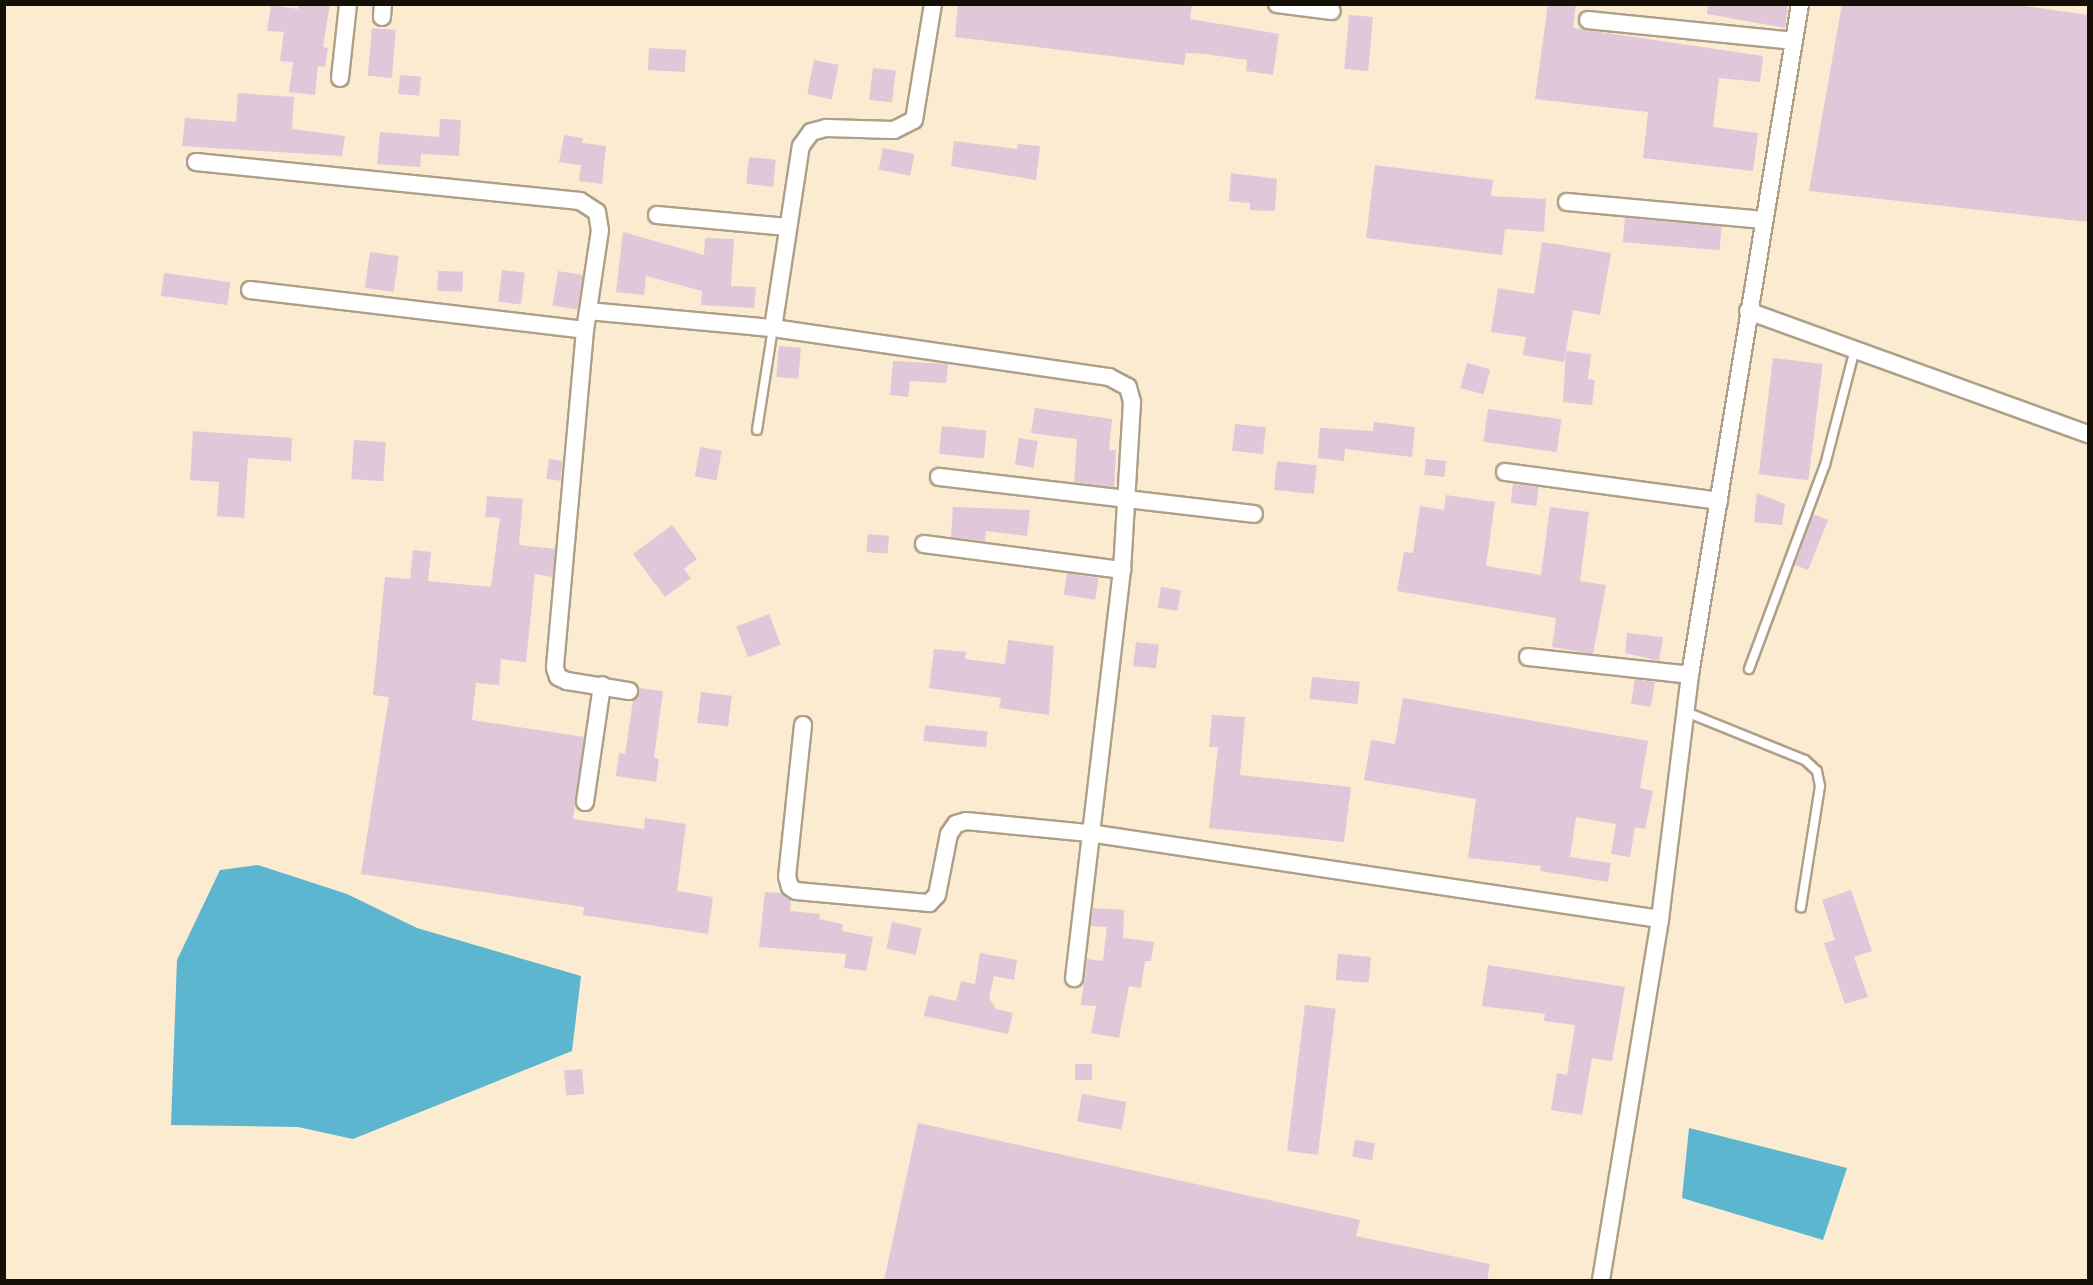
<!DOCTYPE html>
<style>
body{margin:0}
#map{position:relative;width:2093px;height:1285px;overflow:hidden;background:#faebd1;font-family:"Golos Text",sans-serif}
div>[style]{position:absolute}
.water>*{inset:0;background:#5cb6d0}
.building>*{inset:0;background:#e0c7d9;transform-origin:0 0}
.roads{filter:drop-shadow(2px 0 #aea088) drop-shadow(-2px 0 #aea088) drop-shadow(0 2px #aea088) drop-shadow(0 -2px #aea088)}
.service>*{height:8px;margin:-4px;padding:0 4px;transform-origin:4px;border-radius:4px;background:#fff}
.minor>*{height:16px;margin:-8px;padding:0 8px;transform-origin:8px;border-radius:8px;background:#fff}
span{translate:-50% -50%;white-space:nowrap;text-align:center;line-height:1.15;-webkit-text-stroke:5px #faebd1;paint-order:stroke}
.frame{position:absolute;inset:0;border:6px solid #140f07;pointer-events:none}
</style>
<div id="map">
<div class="water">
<div style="clip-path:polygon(258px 865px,347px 894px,417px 928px,581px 976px,572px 1051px,353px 1139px,298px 1127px,171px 1125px,177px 960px,220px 870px)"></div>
<div style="clip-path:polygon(1689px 1128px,1847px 1168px,1823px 1240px,1682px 1198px)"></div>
</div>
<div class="building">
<div style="clip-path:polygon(298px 4px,330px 4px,323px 47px,328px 48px,325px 67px,318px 66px,315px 95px,289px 92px,293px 62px,280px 61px,284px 32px,267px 31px,271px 5px,298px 9px)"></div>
<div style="clip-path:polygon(958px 4px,1192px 4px,1190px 19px,1279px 34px,1273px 75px,1246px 71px,1247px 60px,1205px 54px,1186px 53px,1184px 65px,955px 37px)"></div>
<div style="clip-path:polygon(1548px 4px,1576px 4px,1573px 28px,1763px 56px,1760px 82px,1719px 78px,1713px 127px,1758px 133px,1753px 171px,1643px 158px,1648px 112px,1535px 99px)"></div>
<div style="clip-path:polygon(1708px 4px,1788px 4px,1785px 28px,1707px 14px)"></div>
<div style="clip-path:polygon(1842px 4px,2010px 4px,2088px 15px,2088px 222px,1809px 191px)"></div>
<div style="left:1349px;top:15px;width:24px;height:54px;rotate:5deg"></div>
<div style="left:372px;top:28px;width:24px;height:48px;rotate:5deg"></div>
<div style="left:649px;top:48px;width:37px;height:22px;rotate:3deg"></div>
<div style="left:814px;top:60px;width:25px;height:35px;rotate:11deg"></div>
<div style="left:873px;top:68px;width:23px;height:32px;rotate:7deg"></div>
<div style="left:400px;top:75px;width:21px;height:19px;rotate:5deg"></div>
<div style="clip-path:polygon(238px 93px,294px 97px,292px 129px,345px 136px,342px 156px,182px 146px,185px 118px,236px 122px)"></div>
<div style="clip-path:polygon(440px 119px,461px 120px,459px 156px,421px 154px,420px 167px,377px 164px,380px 132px,439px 137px)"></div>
<div style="clip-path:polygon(564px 135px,583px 138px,582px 143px,606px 146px,602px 184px,579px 181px,581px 165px,559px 162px)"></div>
<div style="clip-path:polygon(954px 141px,1017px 149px,1018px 144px,1040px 146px,1036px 180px,951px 166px)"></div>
<div style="left:883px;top:148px;width:32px;height:22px;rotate:11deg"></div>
<div style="left:749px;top:157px;width:27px;height:27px;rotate:6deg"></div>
<div style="clip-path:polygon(1375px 165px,1493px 180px,1491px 196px,1546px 199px,1544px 232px,1505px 229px,1502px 255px,1366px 238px)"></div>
<div style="clip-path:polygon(1231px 173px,1277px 179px,1275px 211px,1250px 210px,1250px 203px,1229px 201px)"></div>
<div style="left:1625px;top:218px;width:97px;height:24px;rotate:5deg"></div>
<div style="clip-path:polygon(623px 232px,704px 255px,705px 238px,734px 239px,731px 286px,756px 287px,754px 308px,701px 305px,702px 291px,646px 276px,644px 295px,616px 292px)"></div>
<div style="clip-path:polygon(1542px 242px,1611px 253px,1600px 315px,1573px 310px,1564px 362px,1523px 355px,1526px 337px,1491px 332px,1498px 288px,1534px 294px)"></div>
<div style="left:370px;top:252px;width:29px;height:36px;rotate:8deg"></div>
<div style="left:502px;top:270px;width:23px;height:32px;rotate:7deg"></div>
<div style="left:438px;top:271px;width:25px;height:20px;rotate:2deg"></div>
<div style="left:558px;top:271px;width:25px;height:35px;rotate:9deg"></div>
<div style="left:164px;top:273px;width:67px;height:23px;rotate:8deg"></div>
<div style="left:779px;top:346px;width:22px;height:31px;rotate:5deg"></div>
<div style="clip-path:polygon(1566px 351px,1591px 354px,1588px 379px,1595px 380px,1592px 405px,1563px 402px)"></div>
<div style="left:1773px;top:358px;width:50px;height:117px;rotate:7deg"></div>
<div style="clip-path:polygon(893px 361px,948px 364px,946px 383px,910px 381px,908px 397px,890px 395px)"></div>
<div style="left:1467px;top:363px;width:24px;height:26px;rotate:15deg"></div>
<div style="clip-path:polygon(1035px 408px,1112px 419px,1109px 450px,1116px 450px,1114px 487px,1074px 482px,1077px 439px,1031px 433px)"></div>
<div style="left:1488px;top:409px;width:74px;height:33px;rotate:8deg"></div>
<div style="clip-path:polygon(1374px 422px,1415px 427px,1412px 457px,1345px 449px,1344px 461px,1318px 458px,1320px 428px,1373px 431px)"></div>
<div style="left:1235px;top:424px;width:31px;height:27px;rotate:6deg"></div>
<div style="left:942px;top:426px;width:45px;height:28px;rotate:6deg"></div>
<div style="clip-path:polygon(193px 431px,292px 438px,291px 461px,248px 458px,244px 518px,217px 516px,219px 482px,190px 480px)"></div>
<div style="left:1019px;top:438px;width:19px;height:27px;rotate:9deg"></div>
<div style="left:354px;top:440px;width:32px;height:39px;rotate:4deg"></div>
<div style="left:700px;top:447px;width:22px;height:30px;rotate:10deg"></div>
<div style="left:549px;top:459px;width:14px;height:20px;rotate:8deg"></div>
<div style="left:1426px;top:459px;width:20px;height:16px;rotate:6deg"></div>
<div style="left:1277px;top:461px;width:40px;height:29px;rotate:6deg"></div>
<div style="left:1513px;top:484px;width:26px;height:19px;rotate:7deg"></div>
<div style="clip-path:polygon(1757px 493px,1785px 504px,1782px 525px,1754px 522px)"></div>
<div style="clip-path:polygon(1446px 495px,1495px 502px,1486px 566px,1541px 575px,1550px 507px,1589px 512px,1580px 581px,1606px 585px,1593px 654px,1552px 647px,1556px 618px,1397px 591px,1404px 552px,1413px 553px,1420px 506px,1444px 510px)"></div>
<div style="clip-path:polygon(487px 496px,523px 499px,519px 545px,555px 549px,553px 577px,535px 574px,526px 662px,501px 659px,499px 685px,476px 683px,472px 720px,584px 737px,573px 819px,644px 829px,645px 818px,686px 824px,677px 891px,713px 897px,708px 934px,583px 915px,584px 907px,361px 874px,389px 697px,373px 695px,385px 577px,410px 579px,413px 550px,431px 552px,428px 581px,491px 587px,500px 518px,485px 517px)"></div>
<div style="clip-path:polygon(953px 507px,1030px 510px,1027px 536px,986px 531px,985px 541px,951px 537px)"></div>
<div style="clip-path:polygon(1813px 514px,1828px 520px,1808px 570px,1795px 565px)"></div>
<div style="clip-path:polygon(672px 525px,697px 559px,684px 569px,691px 578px,665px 597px,633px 554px)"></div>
<div style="left:868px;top:534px;width:21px;height:18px;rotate:5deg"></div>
<div style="left:1067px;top:573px;width:32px;height:22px;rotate:9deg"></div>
<div style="left:1161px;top:587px;width:20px;height:21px;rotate:9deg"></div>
<div style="left:769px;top:614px;width:33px;height:35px;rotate:69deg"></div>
<div style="clip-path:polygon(1627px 633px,1663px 637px,1659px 661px,1625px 653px)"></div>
<div style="clip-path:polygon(1008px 640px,1054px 646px,1049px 715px,999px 708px,1001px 698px,929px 688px,934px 649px,966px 652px,965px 659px,1005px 664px)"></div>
<div style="left:1136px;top:642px;width:23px;height:24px;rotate:7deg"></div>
<div style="left:1312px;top:677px;width:48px;height:22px;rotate:6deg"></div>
<div style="left:1635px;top:679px;width:20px;height:25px;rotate:9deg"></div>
<div style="clip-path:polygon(639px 688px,663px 691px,654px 758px,659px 759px,656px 782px,616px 776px,619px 753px,625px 754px,633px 701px)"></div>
<div style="left:701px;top:692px;width:31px;height:31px;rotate:7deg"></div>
<div style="clip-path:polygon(1403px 698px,1648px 741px,1640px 788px,1653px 791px,1645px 829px,1635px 827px,1630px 857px,1611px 854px,1616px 824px,1576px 817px,1570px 857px,1611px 863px,1608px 882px,1540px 871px,1541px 866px,1468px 858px,1476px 799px,1364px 780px,1371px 740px,1395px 744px)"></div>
<div style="clip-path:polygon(1212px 715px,1245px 717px,1240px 775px,1351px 787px,1344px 842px,1209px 828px,1218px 747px,1209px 747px)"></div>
<div style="left:925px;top:725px;width:63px;height:16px;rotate:6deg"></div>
<div style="clip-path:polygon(1851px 890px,1872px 951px,1854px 957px,1868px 997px,1845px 1004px,1824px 943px,1835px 940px,1822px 900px)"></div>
<div style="clip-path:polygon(765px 892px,782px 893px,791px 900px,790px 911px,820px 914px,819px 919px,843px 924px,842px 931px,873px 937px,866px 971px,844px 968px,846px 954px,759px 947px)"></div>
<div style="clip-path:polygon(1093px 908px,1124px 910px,1123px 938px,1154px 942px,1151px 961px,1145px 961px,1141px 988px,1129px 986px,1119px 1038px,1091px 1033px,1096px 1006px,1081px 1005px,1087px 959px,1103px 961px,1107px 927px,1091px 926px)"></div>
<div style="left:892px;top:922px;width:30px;height:27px;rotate:12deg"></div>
<div style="clip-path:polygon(980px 953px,1017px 960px,1014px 980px,994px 976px,989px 998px,996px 1009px,1013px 1013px,1008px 1034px,924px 1016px,929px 995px,956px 1001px,961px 981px,975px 984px)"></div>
<div style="left:1338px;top:954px;width:33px;height:26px;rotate:5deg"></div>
<div style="clip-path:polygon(1488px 965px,1625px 987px,1612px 1061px,1592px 1058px,1582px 1115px,1551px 1110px,1557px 1073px,1567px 1075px,1575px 1025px,1544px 1021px,1545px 1014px,1482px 1006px)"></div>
<div style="left:1305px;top:1005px;width:31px;height:147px;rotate:7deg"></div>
<div style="left:1075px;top:1064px;width:17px;height:16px"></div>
<div style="left:582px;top:1069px;width:25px;height:18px;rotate:85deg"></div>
<div style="left:1082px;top:1094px;width:45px;height:28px;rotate:10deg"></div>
<div style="clip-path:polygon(918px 1123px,1360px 1220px,1356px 1236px,1490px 1264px,1487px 1281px,884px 1281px)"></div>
<div style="left:1355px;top:1140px;width:20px;height:17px;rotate:9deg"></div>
</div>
<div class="roads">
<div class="service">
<div style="left:757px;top:430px;width:103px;rotate:-81.1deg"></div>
<div style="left:1749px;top:669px;width:218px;rotate:-69.6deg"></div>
<div style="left:1825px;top:465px;width:120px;rotate:-75.5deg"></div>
<div style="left:1686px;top:712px;width:128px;rotate:22deg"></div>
<div style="left:1805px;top:760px;width:16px;rotate:43deg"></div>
<div style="left:1817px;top:771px;width:15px;rotate:79deg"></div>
<div style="left:1820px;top:786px;width:123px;rotate:98.9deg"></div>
</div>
<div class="minor">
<div style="left:1277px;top:4px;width:55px;rotate:7.3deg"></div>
<div style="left:382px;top:17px;width:13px;rotate:-86deg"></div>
<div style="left:1588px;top:20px;width:207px;rotate:5.8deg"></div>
<div style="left:340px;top:78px;width:74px;rotate:-83.8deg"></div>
<div style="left:196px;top:162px;width:386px;rotate:5.8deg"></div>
<div style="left:580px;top:201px;width:20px;rotate:33deg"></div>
<div style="left:597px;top:212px;width:18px;rotate:81deg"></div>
<div style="left:600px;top:230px;width:101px;rotate:98.5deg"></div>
<div style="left:585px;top:330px;width:339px;rotate:95.1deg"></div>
<div style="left:555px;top:668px;width:9px;rotate:72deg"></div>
<div style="left:558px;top:677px;width:10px;rotate:24deg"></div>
<div style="left:567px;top:681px;width:63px;rotate:9.2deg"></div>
<div style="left:1567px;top:202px;width:198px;rotate:5.2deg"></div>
<div style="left:657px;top:215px;width:131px;rotate:5.3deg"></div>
<div style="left:250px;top:290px;width:337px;rotate:6.8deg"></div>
<div style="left:588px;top:311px;width:186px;rotate:5.3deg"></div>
<div style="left:773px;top:328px;width:340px;rotate:8.3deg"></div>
<div style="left:1109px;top:377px;width:21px;rotate:28deg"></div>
<div style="left:1128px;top:387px;width:16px;rotate:75deg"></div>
<div style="left:1132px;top:402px;width:168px;rotate:93.4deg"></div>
<div style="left:1122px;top:570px;width:411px;rotate:96.7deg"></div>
<div style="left:1748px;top:311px;width:362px;rotate:19.9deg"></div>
<div style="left:773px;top:328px;width:184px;rotate:-81.3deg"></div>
<div style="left:801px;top:146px;width:17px;rotate:-54deg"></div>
<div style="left:811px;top:132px;width:16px;rotate:-15deg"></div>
<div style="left:826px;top:128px;width:68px;rotate:1.7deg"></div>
<div style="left:894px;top:130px;width:22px;rotate:-27deg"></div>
<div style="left:914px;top:120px;width:118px;rotate:-80.7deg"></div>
<div style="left:1505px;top:472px;width:216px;rotate:7.7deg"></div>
<div style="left:939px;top:477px;width:317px;rotate:6.7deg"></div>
<div style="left:924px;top:544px;width:200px;rotate:7.5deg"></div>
<div style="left:1528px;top:657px;width:163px;rotate:6.3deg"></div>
<div style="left:803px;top:725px;width:152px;rotate:96deg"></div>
<div style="left:787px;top:876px;width:11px;rotate:75deg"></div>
<div style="left:790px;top:887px;width:7px;rotate:34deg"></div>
<div style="left:796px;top:891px;width:134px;rotate:5.2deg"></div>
<div style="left:929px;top:903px;width:11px;rotate:-45deg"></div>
<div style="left:937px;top:895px;width:62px;rotate:-78.9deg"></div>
<div style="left:949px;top:834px;width:12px;rotate:-55deg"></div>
<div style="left:956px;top:824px;width:10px;rotate:-17deg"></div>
<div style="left:966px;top:821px;width:124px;rotate:5.6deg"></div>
<div style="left:1089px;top:833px;width:577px;rotate:8.57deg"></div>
<div style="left:585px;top:802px;width:118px;rotate:-81.7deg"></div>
<div style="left:1601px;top:1280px;width:366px;rotate:-80.7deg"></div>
<div style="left:1660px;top:919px;width:246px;rotate:-83deg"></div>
<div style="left:1690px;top:675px;width:680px;rotate:-80.69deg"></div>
</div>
</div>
<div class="frame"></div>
</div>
